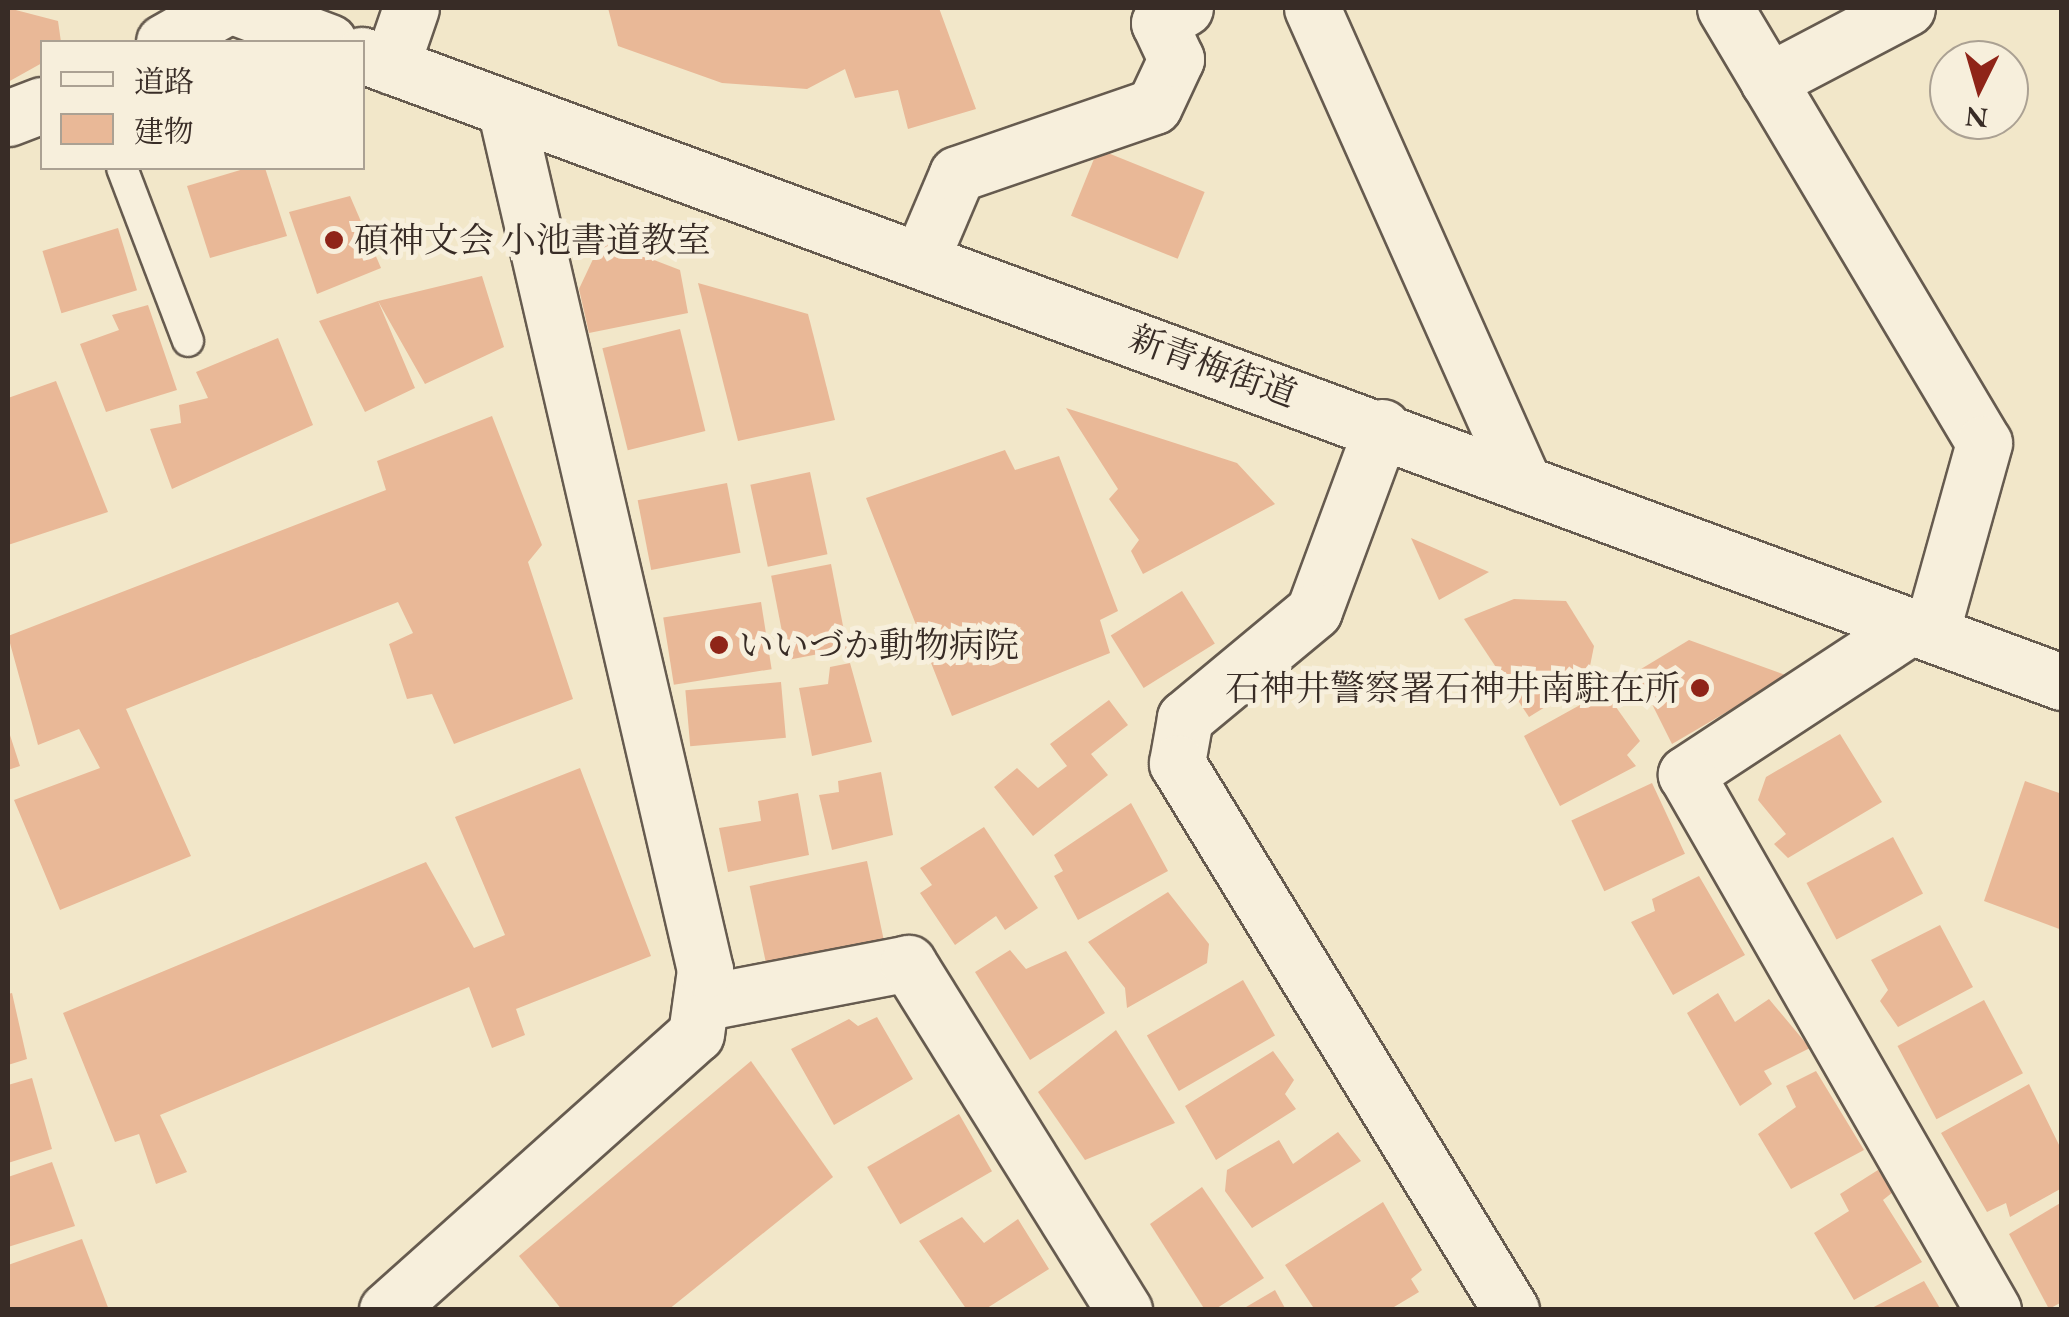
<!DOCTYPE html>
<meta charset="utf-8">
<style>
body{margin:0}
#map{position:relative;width:2069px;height:1317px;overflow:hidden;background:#f2e7c9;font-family:"EB Garamond","Noto Serif JP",serif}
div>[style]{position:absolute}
.building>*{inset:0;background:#e9b897;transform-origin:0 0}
.roads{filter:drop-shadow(2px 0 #665b4f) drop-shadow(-2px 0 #665b4f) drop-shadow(0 2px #665b4f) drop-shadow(0 -2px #665b4f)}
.service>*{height:30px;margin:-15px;padding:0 15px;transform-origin:15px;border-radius:15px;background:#f7efdc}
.minor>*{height:55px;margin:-27.5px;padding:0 27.5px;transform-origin:27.5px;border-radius:27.5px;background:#f7efdc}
.secondary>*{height:55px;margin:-27.5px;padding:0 27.5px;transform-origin:27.5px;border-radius:27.5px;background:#f7efdc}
.dots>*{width:28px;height:28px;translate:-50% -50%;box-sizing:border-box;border:5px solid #f7efdc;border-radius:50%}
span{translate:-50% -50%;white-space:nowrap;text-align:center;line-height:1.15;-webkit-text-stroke:10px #f7efdc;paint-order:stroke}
.poi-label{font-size:35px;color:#382c26}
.left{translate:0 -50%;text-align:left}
.right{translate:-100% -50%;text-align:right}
.street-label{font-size:35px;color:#382c26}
.frame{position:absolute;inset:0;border:10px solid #382c26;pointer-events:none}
.legend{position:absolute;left:40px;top:40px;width:325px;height:130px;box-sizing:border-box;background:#f7efdc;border:2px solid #aba193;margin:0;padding:12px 18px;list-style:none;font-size:30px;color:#382c26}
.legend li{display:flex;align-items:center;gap:20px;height:50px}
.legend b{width:50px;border:2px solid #aba193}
.north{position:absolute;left:1929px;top:40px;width:100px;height:100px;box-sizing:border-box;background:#f7efdc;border:2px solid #aba193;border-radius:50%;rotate:185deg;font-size:28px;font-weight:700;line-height:40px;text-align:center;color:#382c26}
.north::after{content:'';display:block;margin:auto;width:35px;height:45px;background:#8f2418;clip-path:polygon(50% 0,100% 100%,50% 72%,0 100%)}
</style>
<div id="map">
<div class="building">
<div style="clip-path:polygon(8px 8px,58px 21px,61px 42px,42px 42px,42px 63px,8px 82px)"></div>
<div style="clip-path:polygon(608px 8px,939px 8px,976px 109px,908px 129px,898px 90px,855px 98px,845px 69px,807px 89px,722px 83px,618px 46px)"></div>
<div style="left:1098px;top:149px;width:115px;height:72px;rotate:22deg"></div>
<div style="clip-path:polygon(247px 168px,265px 168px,287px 236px,210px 258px,187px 186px)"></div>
<div style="clip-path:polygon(350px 196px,381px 268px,317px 294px,289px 212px)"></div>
<div style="left:118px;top:228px;width:65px;height:79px;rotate:73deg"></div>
<div style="clip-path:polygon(602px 240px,680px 270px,688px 313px,589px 333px,579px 289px)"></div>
<div style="clip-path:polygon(482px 276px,504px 347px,425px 384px,378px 301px,415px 388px,365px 412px,319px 321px,378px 301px)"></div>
<div style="clip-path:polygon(698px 283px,808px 314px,835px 420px,738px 441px)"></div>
<div style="clip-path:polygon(148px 305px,177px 390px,106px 412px,80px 344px,119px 330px,112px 315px)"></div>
<div style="left:680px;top:329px;width:105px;height:80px;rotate:76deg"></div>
<div style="clip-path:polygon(278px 338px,313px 425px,172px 489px,150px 429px,181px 423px,179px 405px,208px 398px,196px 372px)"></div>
<div style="clip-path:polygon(56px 381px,108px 512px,8px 545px,8px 398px)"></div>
<div style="clip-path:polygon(1066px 408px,1237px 463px,1275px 504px,1143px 574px,1131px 551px,1139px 540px,1109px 499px,1118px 489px)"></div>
<div style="clip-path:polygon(492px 416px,542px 545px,528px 562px,573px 699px,454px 744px,432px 694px,407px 699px,389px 644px,413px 633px,398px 602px,126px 709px,191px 856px,60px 910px,14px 800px,100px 768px,79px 729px,38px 745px,8px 636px,386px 490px,377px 461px)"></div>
<div style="clip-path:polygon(1005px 450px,1015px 470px,1059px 456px,1118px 611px,1100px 620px,1110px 653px,952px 716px,866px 498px)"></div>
<div style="left:810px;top:472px;width:84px;height:61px;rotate:78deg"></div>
<div style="left:727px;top:483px;width:71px;height:91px;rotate:79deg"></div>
<div style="clip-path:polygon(1411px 538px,1489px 572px,1439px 600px)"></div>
<div style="left:831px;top:564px;width:86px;height:61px;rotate:79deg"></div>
<div style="left:1182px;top:591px;width:62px;height:84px;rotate:58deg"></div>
<div style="clip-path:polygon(1514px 599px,1566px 601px,1594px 646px,1587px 681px,1529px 717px,1464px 619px)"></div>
<div style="left:761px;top:602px;width:68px;height:99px;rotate:81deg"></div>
<div style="clip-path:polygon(1689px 640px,1788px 676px,1672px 744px,1636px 672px)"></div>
<div style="clip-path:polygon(850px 663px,872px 742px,812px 756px,799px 688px,828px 684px,830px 667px)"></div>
<div style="left:781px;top:682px;width:56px;height:96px;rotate:85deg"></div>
<div style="clip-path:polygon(1109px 700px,1128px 725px,1091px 754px,1108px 775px,1033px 836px,994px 787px,1017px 768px,1038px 788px,1067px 766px,1050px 744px)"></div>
<div style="clip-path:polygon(1589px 700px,1611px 700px,1640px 741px,1627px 755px,1636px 766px,1560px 806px,1524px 736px)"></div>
<div style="clip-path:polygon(8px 729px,20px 766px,8px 770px)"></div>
<div style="clip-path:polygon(1840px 734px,1882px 802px,1788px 858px,1774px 844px,1786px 834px,1758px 800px,1766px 777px)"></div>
<div style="clip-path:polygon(580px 768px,651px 956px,516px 1009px,525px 1035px,492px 1048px,469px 987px,160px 1115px,187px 1172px,156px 1184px,139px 1134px,115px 1142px,63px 1013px,426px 862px,474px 948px,505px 935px,455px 817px)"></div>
<div style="clip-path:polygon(881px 772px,893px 835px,832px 850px,819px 795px,839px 792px,838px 781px)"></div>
<div style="clip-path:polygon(2025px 781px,2062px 794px,2062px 930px,1984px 901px)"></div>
<div style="left:1652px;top:783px;width:78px;height:89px;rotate:65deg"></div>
<div style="clip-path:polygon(798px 793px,809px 855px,728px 872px,719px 828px,761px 821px,758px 801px)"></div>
<div style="clip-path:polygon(1131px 803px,1168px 871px,1078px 920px,1054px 876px,1063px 871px,1054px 855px)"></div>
<div style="clip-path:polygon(984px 827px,1038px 908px,1005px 930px,996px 916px,955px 945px,920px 893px,932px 885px,920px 868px)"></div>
<div style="left:1893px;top:837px;width:64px;height:98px;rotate:62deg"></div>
<div style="left:867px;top:861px;width:80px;height:120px;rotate:78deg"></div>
<div style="clip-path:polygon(1699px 876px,1745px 955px,1673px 995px,1631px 922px,1655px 911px,1652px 899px)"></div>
<div style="clip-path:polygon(1168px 892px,1209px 944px,1207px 963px,1127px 1008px,1125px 988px,1088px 942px)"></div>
<div style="clip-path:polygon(1940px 925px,1973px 987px,1898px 1027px,1880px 1001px,1888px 990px,1871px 960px)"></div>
<div style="clip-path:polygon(1010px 950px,1026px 969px,1066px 951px,1105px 1013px,1030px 1060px,975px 972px)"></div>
<div style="left:1243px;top:980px;width:64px;height:111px;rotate:60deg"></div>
<div style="clip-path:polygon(12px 993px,27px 1059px,8px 1065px,8px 994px)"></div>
<div style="clip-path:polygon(1718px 993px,1735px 1022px,1769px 999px,1810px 1048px,1764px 1071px,1772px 1084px,1740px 1106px,1687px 1013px)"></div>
<div style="left:1984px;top:1000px;width:83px;height:98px;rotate:62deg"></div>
<div style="clip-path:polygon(877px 1017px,913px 1079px,834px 1125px,791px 1049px,849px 1019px,858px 1026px)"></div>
<div style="clip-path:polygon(1116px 1030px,1175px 1123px,1085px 1160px,1038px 1092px)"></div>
<div style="clip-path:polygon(1273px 1051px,1294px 1080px,1285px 1094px,1296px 1109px,1216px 1160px,1185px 1106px)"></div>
<div style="clip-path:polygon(751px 1061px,833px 1177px,668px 1310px,562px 1310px,519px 1256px)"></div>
<div style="clip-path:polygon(1816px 1071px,1864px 1150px,1791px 1189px,1758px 1134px,1796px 1107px,1786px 1086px)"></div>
<div style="clip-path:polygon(32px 1078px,52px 1149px,8px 1163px,8px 1085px)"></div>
<div style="clip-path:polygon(2029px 1084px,2062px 1151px,2062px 1188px,2010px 1217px,2006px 1203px,1987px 1212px,1941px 1133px)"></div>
<div style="left:959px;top:1114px;width:66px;height:106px;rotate:60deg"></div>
<div style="clip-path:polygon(1338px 1132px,1361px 1161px,1252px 1228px,1225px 1191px,1227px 1170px,1279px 1140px,1293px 1164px)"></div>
<div style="clip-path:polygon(52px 1162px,75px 1226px,8px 1247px,8px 1177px)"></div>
<div style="clip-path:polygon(1878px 1170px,1893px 1192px,1883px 1200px,1922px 1262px,1854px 1300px,1814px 1233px,1849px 1211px,1840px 1194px)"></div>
<div style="clip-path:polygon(1202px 1187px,1264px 1278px,1214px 1310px,1205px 1310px,1150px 1224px)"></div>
<div style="clip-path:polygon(1383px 1202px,1422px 1270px,1411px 1279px,1419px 1292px,1389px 1310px,1315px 1310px,1285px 1265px)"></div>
<div style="clip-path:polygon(2062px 1202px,2062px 1302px,2049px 1309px,2009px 1234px)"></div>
<div style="clip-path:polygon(962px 1217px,984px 1243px,1018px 1219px,1049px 1269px,984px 1310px,967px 1310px,919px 1241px)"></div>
<div style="clip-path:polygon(82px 1239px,109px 1310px,8px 1310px,8px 1265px)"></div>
<div style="clip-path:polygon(1924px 1281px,1941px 1310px,1868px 1310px)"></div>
<div style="clip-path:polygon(1275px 1290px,1286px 1310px,1241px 1310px)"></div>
</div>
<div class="roads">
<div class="service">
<div style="left:122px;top:168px;width:185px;rotate:69.1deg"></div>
</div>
<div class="minor">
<div style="left:1312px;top:8px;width:521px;rotate:65.99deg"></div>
<div style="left:1725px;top:8px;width:506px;rotate:59.23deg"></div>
<div style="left:1984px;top:443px;width:197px;rotate:105.6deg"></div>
<div style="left:164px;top:42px;width:69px;rotate:-29.5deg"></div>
<div style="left:391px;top:66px;width:61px;rotate:-71deg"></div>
<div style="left:1768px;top:81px;width:157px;rotate:-27.7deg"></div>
<div style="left:8px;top:118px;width:36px;rotate:-21deg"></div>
<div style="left:921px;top:259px;width:92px;rotate:-67deg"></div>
<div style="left:957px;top:174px;width:208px;rotate:-19deg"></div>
<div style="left:1154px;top:106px;width:52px;rotate:-64.9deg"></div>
<div style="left:1176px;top:59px;width:40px;rotate:-115deg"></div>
<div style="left:1159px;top:23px;width:30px;rotate:-30deg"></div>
<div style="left:1382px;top:427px;width:196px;rotate:110.3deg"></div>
<div style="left:1314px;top:611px;width:168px;rotate:140.3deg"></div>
<div style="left:1185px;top:718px;width:46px;rotate:100.1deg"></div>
<div style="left:1177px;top:763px;width:641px;rotate:58.59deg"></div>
<div style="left:1913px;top:625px;width:272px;rotate:146.7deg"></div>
<div style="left:1686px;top:774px;width:618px;rotate:60.2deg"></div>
<div style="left:701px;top:1003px;width:211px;rotate:-10.9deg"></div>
<div style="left:908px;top:963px;width:409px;rotate:58.1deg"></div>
<div style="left:387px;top:1310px;width:414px;rotate:-41.8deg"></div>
<div style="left:696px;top:1034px;width:65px;rotate:-82deg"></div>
<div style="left:705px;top:970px;width:885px;rotate:-103.06deg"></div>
</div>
<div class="secondary">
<div style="left:238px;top:8px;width:97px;rotate:20.5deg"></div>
<div style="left:362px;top:55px;width:1812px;rotate:20.25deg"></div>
</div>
</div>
<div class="dots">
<div style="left:334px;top:240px;background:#8f2418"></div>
<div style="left:719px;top:645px;background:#8f2418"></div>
<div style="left:1700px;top:688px;background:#8f2418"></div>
</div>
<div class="poi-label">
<span class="left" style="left:354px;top:240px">碩神文会 小池書道教室</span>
<span class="left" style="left:739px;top:645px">いいづか動物病院</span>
<span class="right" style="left:1680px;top:688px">石神井警察署石神井南駐在所</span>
</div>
<div class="street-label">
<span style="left:1213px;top:366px;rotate:20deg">新青梅街道</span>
</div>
<div class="frame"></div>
<ul class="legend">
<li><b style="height:12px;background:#f7efdc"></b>道路</li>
<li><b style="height:28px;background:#e9b897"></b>建物</li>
</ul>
<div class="north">N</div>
</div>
